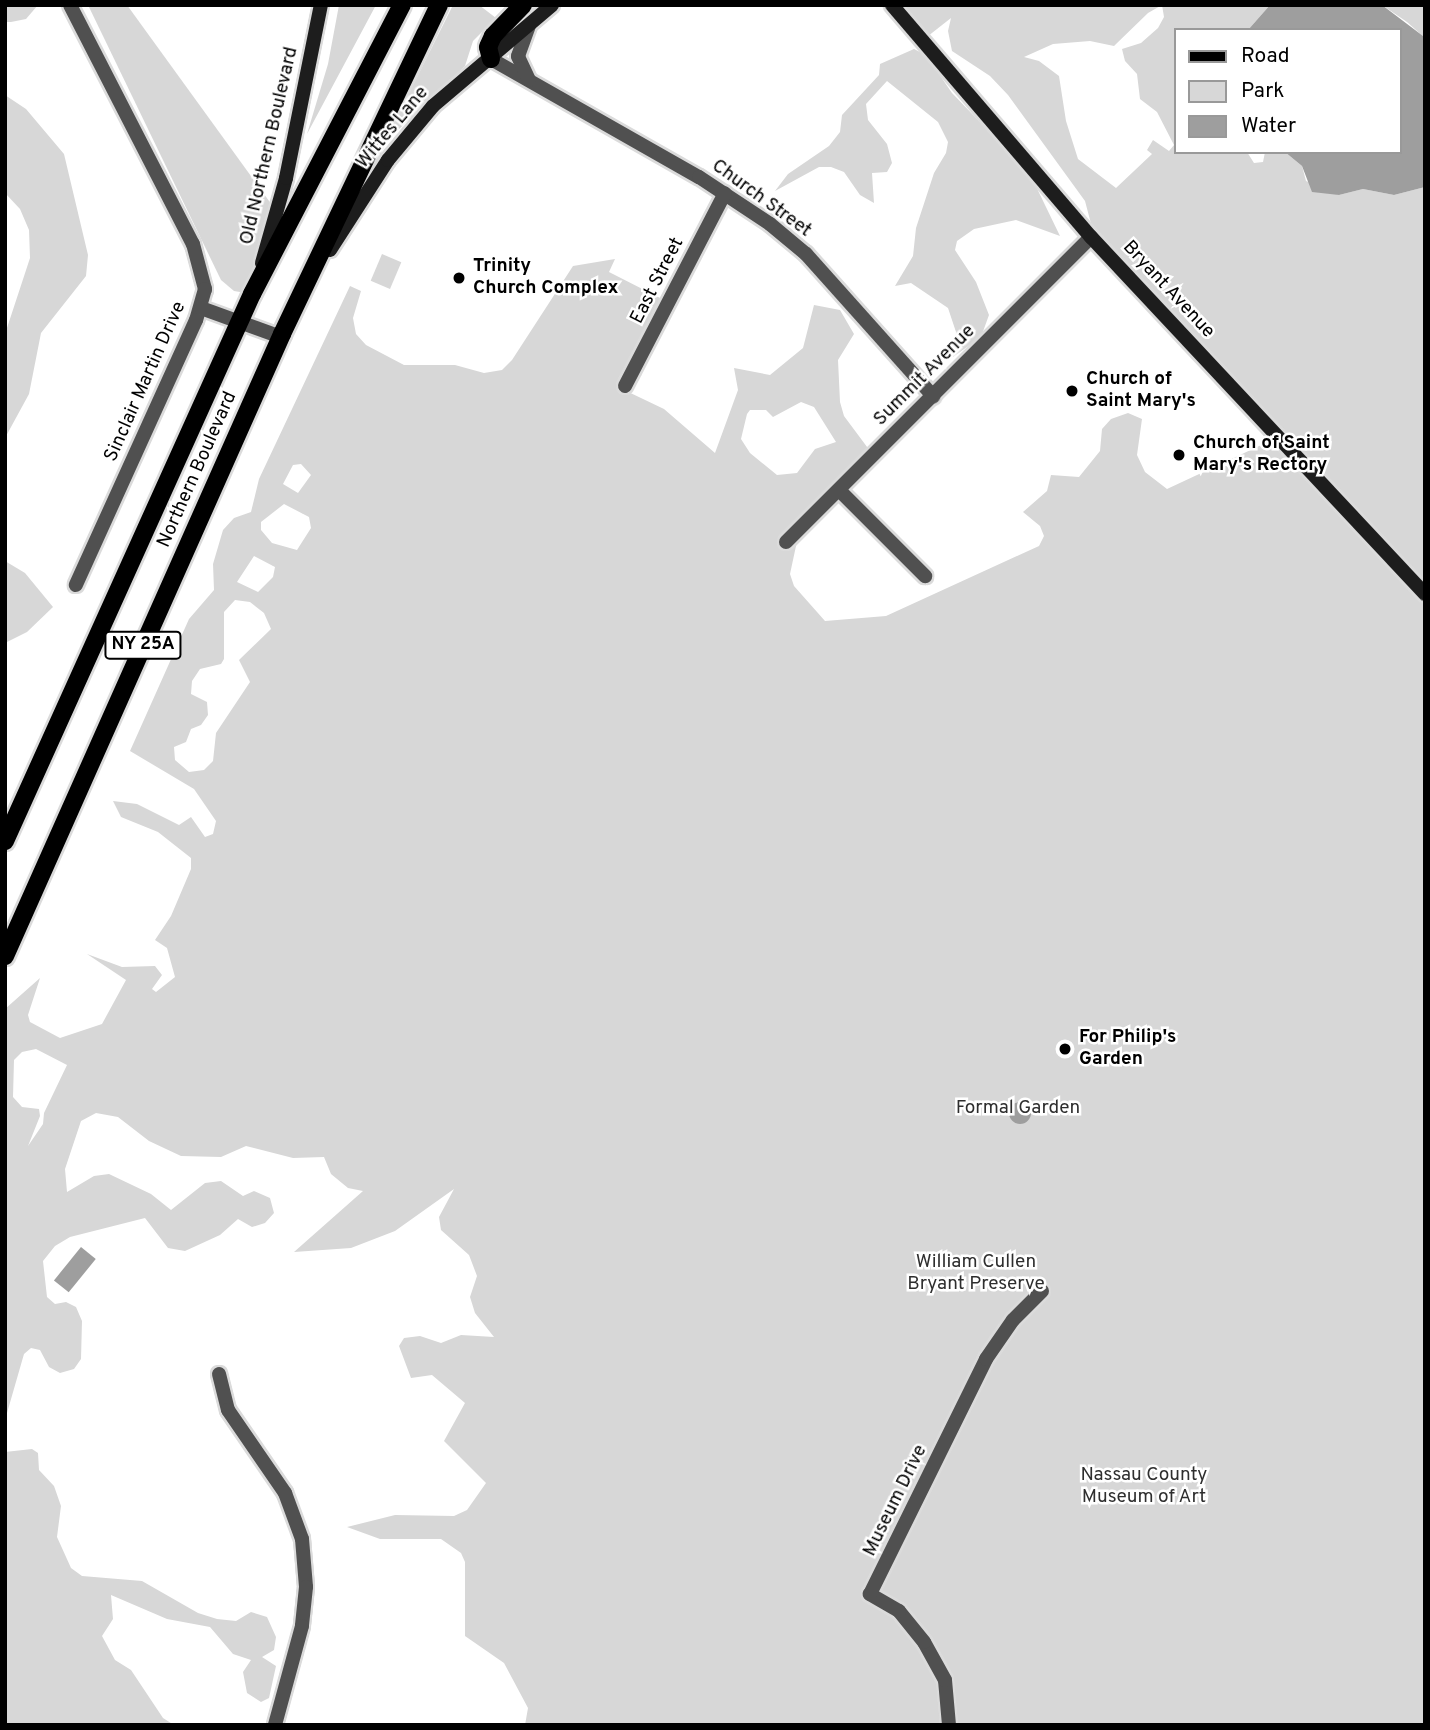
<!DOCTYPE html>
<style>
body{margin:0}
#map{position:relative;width:1430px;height:1730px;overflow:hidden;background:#fff;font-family:Overpass,sans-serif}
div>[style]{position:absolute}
.green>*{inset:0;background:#d7d7d7;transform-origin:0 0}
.water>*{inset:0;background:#9e9e9e;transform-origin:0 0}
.round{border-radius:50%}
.roads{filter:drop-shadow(2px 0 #dbdbdb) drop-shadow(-2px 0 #dbdbdb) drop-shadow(0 2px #dbdbdb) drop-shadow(0 -2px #dbdbdb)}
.minor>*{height:14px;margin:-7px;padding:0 7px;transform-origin:7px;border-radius:7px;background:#505050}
.secondary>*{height:14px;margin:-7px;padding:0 7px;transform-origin:7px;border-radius:7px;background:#1d1d1d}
.primary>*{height:18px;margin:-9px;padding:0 9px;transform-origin:9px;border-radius:9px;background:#000}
.dots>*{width:19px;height:19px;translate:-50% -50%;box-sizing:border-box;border:4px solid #fff;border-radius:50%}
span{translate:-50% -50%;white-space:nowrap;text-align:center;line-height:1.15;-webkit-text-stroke:5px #fff;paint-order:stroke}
.shield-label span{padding:2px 5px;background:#fff;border:2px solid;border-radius:5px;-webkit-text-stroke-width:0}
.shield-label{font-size:18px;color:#000;font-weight:700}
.street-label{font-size:19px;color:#000}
.poi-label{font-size:19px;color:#000;font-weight:700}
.left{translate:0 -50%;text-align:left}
.park-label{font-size:19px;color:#2e2e2e}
.frame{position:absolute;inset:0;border:7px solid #000;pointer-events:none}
.legend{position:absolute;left:1174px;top:28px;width:228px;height:126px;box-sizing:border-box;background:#fff;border:2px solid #999;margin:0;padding:9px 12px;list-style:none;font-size:21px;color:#000}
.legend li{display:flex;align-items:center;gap:14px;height:35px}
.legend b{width:35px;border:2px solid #999}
</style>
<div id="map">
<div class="green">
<div style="clip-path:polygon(5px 5px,38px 5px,26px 19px,11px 22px,5px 22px)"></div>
<div style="clip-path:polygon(88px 5px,127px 5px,277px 212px,252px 294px,234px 291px,221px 280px)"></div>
<div style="clip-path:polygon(339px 5px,376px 5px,307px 134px,328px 64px)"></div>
<div style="clip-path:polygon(453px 5px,479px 5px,496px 18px,473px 41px,465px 66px,396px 132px,391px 129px)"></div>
<div style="clip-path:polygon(evenodd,892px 5px,1162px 5px,1148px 13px,1114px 46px,1090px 41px,1053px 44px,1024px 57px,1039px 61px,1059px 76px,1066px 121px,1078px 159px,1116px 188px,1152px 154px,1147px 150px,1153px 140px,1169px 151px,1174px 145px,1157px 112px,1140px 99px,1137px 74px,1125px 61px,1122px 49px,1141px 43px,1158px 28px,1164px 17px,1162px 5px,1270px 5px,1248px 30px,1176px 30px,1176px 152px,1247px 152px,1254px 163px,1263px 162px,1265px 152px,1285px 152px,1302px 166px,1306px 181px,1339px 195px,1363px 189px,1394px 195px,1425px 187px,1425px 1725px,525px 1725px,528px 1708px,504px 1663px,465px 1636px,465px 1562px,461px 1553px,441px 1539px,380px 1539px,347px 1527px,395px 1515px,454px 1516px,467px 1510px,486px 1483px,444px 1441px,465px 1403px,432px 1375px,411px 1378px,399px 1346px,404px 1338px,420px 1336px,441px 1343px,461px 1335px,494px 1337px,475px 1313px,470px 1297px,477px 1276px,469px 1255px,441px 1230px,439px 1217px,454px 1189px,395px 1231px,351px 1248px,294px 1252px,363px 1191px,348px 1188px,331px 1174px,324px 1157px,293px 1158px,246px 1146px,221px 1157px,181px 1156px,149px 1141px,118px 1117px,96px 1113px,81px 1121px,65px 1169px,67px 1192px,94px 1176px,109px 1174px,151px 1194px,171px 1210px,205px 1183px,221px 1181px,243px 1196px,254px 1191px,270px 1198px,274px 1213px,265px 1223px,252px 1227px,238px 1219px,220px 1235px,185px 1251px,168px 1248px,145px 1218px,70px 1237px,55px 1246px,43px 1261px,47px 1297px,55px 1304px,66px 1302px,76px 1307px,82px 1321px,81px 1359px,74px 1369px,60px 1373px,49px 1367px,40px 1350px,31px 1348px,24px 1354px,5px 1420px,5px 1009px,40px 978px,28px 1015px,30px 1022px,60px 1038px,102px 1024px,126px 980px,87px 954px,122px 967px,155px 966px,162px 975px,152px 989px,156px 992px,175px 977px,167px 948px,155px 940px,171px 916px,191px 869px,191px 858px,158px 832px,121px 817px,113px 801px,137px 804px,179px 825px,191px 817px,205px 837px,213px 834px,216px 821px,194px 789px,130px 751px,189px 619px,214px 590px,213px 564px,223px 530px,234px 518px,251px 512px,259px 479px,350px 286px,361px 291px,353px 318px,356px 334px,366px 345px,404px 365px,455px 365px,484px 373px,502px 370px,512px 360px,573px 266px,615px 259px,609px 272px,666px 301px,641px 376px,620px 388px,664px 409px,715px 453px,738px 390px,734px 368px,770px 375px,803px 348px,814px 305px,840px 310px,854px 334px,838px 360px,840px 402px,844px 416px,879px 463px,865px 467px,799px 532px,790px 574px,794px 586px,825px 621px,886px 616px,1039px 546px,1044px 536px,1040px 526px,1023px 512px,1047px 491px,1051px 475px,1079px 477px,1100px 451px,1102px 429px,1111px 419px,1128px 413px,1142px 419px,1137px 455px,1145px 472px,1167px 489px,1272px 440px,1094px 235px,1085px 201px,1008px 95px,990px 76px,952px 51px,948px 31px,951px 18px,923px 40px,892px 5px,801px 402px,814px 407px,836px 442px,815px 449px,797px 473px,777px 475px,750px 453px,741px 439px,747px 414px,750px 410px,766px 410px,773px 417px,801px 402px,892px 5px,301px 464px,311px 475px,298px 493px,283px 484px,293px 465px,301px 464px,892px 5px,284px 504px,309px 517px,311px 528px,297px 550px,272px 543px,261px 530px,261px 522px,284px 504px,892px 5px,254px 556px,275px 567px,273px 577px,258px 592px,237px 582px,254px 556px,892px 5px,235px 600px,250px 602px,264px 613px,271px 629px,239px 660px,250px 682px,216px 733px,213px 761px,204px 770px,189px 772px,175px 760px,174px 747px,186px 742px,191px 729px,201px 725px,208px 715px,207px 702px,191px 694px,192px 681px,200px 669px,221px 664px,224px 659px,224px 612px,235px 600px,892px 5px,36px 1049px,67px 1065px,44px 1113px,43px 1124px,28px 1146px,40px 1116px,39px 1109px,22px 1107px,13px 1097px,14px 1060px,22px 1052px,36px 1049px)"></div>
<div style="clip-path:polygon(1382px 5px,1425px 5px,1425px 38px,1407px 22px)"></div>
<div style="clip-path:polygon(914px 49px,926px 55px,952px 93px,1030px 174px,1060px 236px,1016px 220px,974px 229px,957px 241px,955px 250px,976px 282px,989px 315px,981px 337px,953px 357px,956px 332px,948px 308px,911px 283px,895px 286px,913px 256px,916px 228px,934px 173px,946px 153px,948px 142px,938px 122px,887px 81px,866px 104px,868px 120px,887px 144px,892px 163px,887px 172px,872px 173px,874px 203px,860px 195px,844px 172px,831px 167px,819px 167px,775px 191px,788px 174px,829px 146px,840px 132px,842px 115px,879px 75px,880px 64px)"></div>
<div style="clip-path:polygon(5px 95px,26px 109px,64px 154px,88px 255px,86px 276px,41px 333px,29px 394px,5px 438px,5px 334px,30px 258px,29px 230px,20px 209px,5px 193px)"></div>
<div style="left:382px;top:254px;width:21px;height:29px;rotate:23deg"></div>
<div style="clip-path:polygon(5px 561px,25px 573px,53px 607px,27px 632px,5px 643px)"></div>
<div style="clip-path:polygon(32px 1449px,38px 1453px,39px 1470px,54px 1486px,61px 1506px,57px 1537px,71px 1568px,82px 1576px,142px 1581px,198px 1613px,217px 1619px,236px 1621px,251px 1612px,267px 1617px,276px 1637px,274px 1650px,262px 1657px,276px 1666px,269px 1698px,261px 1702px,247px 1693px,243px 1672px,251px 1660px,233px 1654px,210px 1627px,167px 1619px,111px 1595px,113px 1619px,102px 1636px,115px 1660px,131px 1670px,163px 1718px,174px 1725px,5px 1725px,5px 1452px)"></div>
</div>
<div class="water">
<div style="clip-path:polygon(1270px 5px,1382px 5px,1423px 36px,1425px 187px,1394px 195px,1363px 189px,1339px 195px,1312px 192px,1302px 166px,1285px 152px,1400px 152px,1400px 30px,1248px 30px)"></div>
<div class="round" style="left:1009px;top:1102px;width:22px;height:22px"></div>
<div style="left:81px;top:1247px;width:19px;height:43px;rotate:39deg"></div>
</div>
<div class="roads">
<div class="minor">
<div style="left:70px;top:5px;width:269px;rotate:62.8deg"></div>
<div style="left:193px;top:244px;width:47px;rotate:75.1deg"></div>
<div style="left:205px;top:289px;width:32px;rotate:106deg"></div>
<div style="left:196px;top:320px;width:291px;rotate:114.4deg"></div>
<div style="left:491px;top:59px;width:239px;rotate:29.6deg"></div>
<div style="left:699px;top:177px;width:85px;rotate:33.5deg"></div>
<div style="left:770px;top:224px;width:47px;rotate:39.8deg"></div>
<div style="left:806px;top:254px;width:191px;rotate:48.2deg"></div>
<div style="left:529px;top:80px;width:26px;rotate:-115deg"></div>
<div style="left:518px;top:56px;width:32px;rotate:-70deg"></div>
<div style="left:201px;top:308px;width:85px;rotate:19.9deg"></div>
<div style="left:625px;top:386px;width:217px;rotate:-62.6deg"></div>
<div style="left:839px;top:490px;width:122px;rotate:45deg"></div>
<div style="left:786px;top:542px;width:431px;rotate:-45deg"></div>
<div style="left:219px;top:1374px;width:37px;rotate:76deg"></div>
<div style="left:228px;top:1410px;width:101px;rotate:55.5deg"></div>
<div style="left:285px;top:1493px;width:49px;rotate:69.7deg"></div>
<div style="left:302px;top:1539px;width:48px;rotate:85.2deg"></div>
<div style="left:306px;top:1587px;width:39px;rotate:96deg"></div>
<div style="left:302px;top:1626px;width:103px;rotate:105.3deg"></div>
<div style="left:949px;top:1725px;width:45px;rotate:-95.1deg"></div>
<div style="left:945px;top:1680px;width:43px;rotate:-118.9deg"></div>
<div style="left:924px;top:1642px;width:40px;rotate:-129deg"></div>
<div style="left:899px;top:1611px;width:34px;rotate:-150deg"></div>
<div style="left:870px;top:1594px;width:262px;rotate:-63.7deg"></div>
<div style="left:986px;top:1359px;width:47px;rotate:-55.3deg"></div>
<div style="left:1013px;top:1320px;width:41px;rotate:-45deg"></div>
</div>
<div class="secondary">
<div style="left:892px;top:5px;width:306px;rotate:49.4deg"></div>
<div style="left:1091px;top:237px;width:489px;rotate:46.9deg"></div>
<div style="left:330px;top:250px;width:107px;rotate:-57.2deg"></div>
<div style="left:388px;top:160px;width:70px;rotate:-50.2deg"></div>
<div style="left:433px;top:106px;width:156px;rotate:-40.3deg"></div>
<div style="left:262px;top:263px;width:88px;rotate:-74.2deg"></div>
<div style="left:286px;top:178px;width:177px;rotate:-78.6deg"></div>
</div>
<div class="primary">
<div style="left:491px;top:59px;width:12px;rotate:-104deg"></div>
<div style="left:488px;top:47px;width:12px;rotate:-66deg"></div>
<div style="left:493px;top:36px;width:43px;rotate:-45.9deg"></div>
<div style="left:5px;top:841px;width:600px;rotate:-65.7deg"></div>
<div style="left:252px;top:294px;width:326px;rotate:-62.6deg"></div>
<div style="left:5px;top:956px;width:681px;rotate:-65.99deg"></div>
<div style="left:282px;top:334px;width:365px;rotate:-64.5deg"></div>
</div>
</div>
<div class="dots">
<div style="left:459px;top:278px;background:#000"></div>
<div style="left:1072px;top:391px;background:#000"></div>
<div style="left:1179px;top:455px;background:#000"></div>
<div style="left:1065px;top:1049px;background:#000"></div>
</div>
<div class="shield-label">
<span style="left:143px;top:645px">NY 25A</span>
</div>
<div class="street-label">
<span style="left:393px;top:128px;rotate:-50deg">Wittes Lane</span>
<span style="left:270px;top:146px;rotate:-77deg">Old Northern Boulevard</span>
<span style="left:761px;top:199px;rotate:36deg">Church Street</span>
<span style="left:658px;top:281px;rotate:-63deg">East Street</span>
<span style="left:1168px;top:290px;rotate:47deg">Bryant Avenue</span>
<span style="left:925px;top:376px;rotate:-45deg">Summit Avenue</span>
<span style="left:146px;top:382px;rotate:-66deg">Sinclair Martin Drive</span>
<span style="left:198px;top:470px;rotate:-66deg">Northern Boulevard</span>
<span style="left:896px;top:1501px;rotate:-64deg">Museum Drive</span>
</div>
<div class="poi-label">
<span class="left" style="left:473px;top:278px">Trinity<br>Church Complex</span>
<span class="left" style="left:1086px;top:391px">Church of<br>Saint Mary's</span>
<span class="left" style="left:1193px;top:455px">Church of Saint<br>Mary's Rectory</span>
<span class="left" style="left:1079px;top:1049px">For Philip's<br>Garden</span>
</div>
<div class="park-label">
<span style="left:1018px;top:1109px">Formal Garden</span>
<span style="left:976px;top:1274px">William Cullen<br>Bryant Preserve</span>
<span style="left:1144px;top:1487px">Nassau County<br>Museum of Art</span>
</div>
<div class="frame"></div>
<ul class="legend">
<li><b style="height:9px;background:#000"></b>Road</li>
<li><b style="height:19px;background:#d7d7d7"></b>Park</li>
<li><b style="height:19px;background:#9e9e9e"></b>Water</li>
</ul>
</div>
